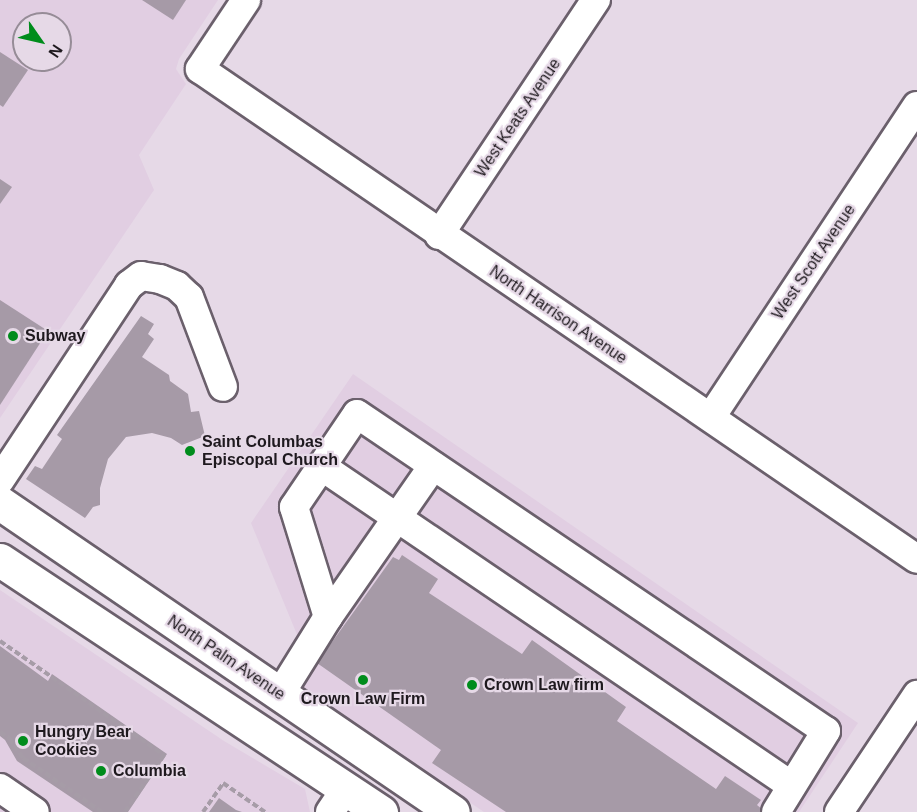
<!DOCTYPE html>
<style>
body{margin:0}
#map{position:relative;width:917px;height:812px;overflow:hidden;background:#e6d9e7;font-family:Helvetica,sans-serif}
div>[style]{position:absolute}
.built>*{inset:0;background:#e1cee2}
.building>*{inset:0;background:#a69aa7}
.path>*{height:4px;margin-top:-2px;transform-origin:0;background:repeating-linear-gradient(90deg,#a69ca7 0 6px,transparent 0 9px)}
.roads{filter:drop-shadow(2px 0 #6b606c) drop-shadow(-2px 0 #6b606c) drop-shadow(0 2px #6b606c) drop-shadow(0 -2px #6b606c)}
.minor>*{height:28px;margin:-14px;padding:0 14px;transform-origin:14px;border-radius:14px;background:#fff}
.major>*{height:33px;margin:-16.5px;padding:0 16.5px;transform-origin:16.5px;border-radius:16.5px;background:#fff}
.dots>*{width:16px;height:16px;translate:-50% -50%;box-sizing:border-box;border:3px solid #e6d9e7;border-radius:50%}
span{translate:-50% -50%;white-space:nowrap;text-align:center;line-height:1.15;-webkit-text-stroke:4.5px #e6d9e7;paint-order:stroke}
.street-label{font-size:16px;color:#1e191e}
.poi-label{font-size:16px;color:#1e191e;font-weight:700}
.left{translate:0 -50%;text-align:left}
.north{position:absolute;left:12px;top:12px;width:60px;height:60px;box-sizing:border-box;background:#e6d9e7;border:2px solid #968c97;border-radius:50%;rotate:124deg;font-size:16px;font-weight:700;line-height:24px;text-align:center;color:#1e191e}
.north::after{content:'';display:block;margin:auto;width:21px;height:27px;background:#008c1c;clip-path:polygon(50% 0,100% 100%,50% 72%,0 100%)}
</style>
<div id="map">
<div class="built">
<div style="clip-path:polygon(evenodd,0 0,218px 0,179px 59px,176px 69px,186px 84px,139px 155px,154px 190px,0 418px,0 0,24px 24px,60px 24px,60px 60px,24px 60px,24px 24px)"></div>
<div style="clip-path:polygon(353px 374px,858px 723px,799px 812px,484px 812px,276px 670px,298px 637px,251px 523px)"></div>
<div style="clip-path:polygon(0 590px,224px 741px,305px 789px,310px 812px,0 812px)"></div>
</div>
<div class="building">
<div style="clip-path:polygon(142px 0,186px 0,173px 20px)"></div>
<div style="clip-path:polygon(0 52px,28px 70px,3px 107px,0 105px)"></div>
<div style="clip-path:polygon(0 179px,12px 187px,0 204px)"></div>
<div style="clip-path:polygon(0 300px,48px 331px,0 405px)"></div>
<div style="clip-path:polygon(141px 316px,154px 324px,148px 334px,154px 339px,142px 357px,169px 375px,170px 381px,188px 394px,191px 412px,199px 411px,205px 436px,182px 445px,171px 438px,152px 433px,126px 437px,108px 459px,100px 488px,100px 505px,93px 507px,85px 518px,26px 479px,35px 466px,42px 469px,62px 439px,57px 435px)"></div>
<div style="clip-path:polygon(402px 555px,438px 579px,429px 593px,522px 654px,532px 640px,626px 707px,617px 721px,716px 789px,725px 776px,761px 800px,757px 805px,763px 810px,762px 812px,506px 812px,432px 763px,441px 750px,317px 663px,393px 557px,399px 560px)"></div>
<div style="clip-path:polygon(0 646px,48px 681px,52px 674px,167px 754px,128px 812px,93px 812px,17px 761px,5px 740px,0 736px)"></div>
<div style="clip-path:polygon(219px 798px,236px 810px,242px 812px,209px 812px)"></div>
</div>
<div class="path">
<div style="left:0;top:641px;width:200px;rotate:34.8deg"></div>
<div style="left:164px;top:755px;width:69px;rotate:124.4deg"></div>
<div style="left:0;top:732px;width:11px;rotate:34deg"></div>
<div style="left:9px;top:738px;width:24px;rotate:55deg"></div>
<div style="left:23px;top:758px;width:96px;rotate:34.4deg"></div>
<div style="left:203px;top:812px;width:35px;rotate:-55deg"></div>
<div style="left:223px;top:783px;width:51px;rotate:34.6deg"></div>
</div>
<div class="roads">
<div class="minor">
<div style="left:246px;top:0;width:83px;rotate:123.7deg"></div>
<div style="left:200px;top:69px;width:868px;rotate:34.35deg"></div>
<div style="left:439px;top:235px;width:283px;rotate:-56.3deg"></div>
<div style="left:711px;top:417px;width:373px;rotate:-56.5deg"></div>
<div style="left:321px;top:466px;width:569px;rotate:34.19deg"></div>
<div style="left:0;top:480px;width:234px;rotate:-56.5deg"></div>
<div style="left:129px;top:285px;width:15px;rotate:-37deg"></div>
<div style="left:141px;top:276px;width:19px;rotate:9deg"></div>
<div style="left:160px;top:279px;width:18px;rotate:22deg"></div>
<div style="left:177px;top:286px;width:16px;rotate:43deg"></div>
<div style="left:189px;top:297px;width:96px;rotate:69.3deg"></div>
<div style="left:328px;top:617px;width:184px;rotate:-55.2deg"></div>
<div style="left:280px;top:694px;width:91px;rotate:-58.1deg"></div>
<div style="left:328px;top:617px;width:115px;rotate:-107.2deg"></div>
<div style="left:294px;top:507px;width:112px;rotate:-55.9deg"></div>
<div style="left:357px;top:414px;width:566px;rotate:34.06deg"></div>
<div style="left:826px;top:731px;width:95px;rotate:121.7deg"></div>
<div style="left:0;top:788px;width:42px;rotate:34.4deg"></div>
<div style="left:330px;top:812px;width:29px;rotate:-56deg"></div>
<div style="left:839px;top:812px;width:141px;rotate:-56.3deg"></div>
</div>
<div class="major">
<div style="left:0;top:503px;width:548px;rotate:34.3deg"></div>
<div style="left:0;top:560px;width:457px;rotate:33.5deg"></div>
</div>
</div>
<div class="dots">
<div style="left:13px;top:336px;background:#008c1c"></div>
<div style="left:190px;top:451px;background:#008c1c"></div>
<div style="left:363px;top:680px;background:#008c1c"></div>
<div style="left:472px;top:685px;background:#008c1c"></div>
<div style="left:23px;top:741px;background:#008c1c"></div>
<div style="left:101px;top:771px;background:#008c1c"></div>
</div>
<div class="street-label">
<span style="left:518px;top:118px;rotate:-56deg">West Keats Avenue</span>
<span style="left:814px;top:262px;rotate:-56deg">West Scott Avenue</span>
<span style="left:558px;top:315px;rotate:34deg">North Harrison Avenue</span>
<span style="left:226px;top:658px;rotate:34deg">North Palm Avenue</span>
</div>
<div class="poi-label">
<span class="left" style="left:25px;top:336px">Subway</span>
<span class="left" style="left:202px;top:451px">Saint Columbas<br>Episcopal Church</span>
<span class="left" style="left:484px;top:685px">Crown Law firm</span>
<span style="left:363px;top:699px">Crown Law Firm</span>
<span class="left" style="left:35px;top:741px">Hungry Bear<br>Cookies</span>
<span class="left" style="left:113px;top:771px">Columbia</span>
</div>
<div class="north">N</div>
</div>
